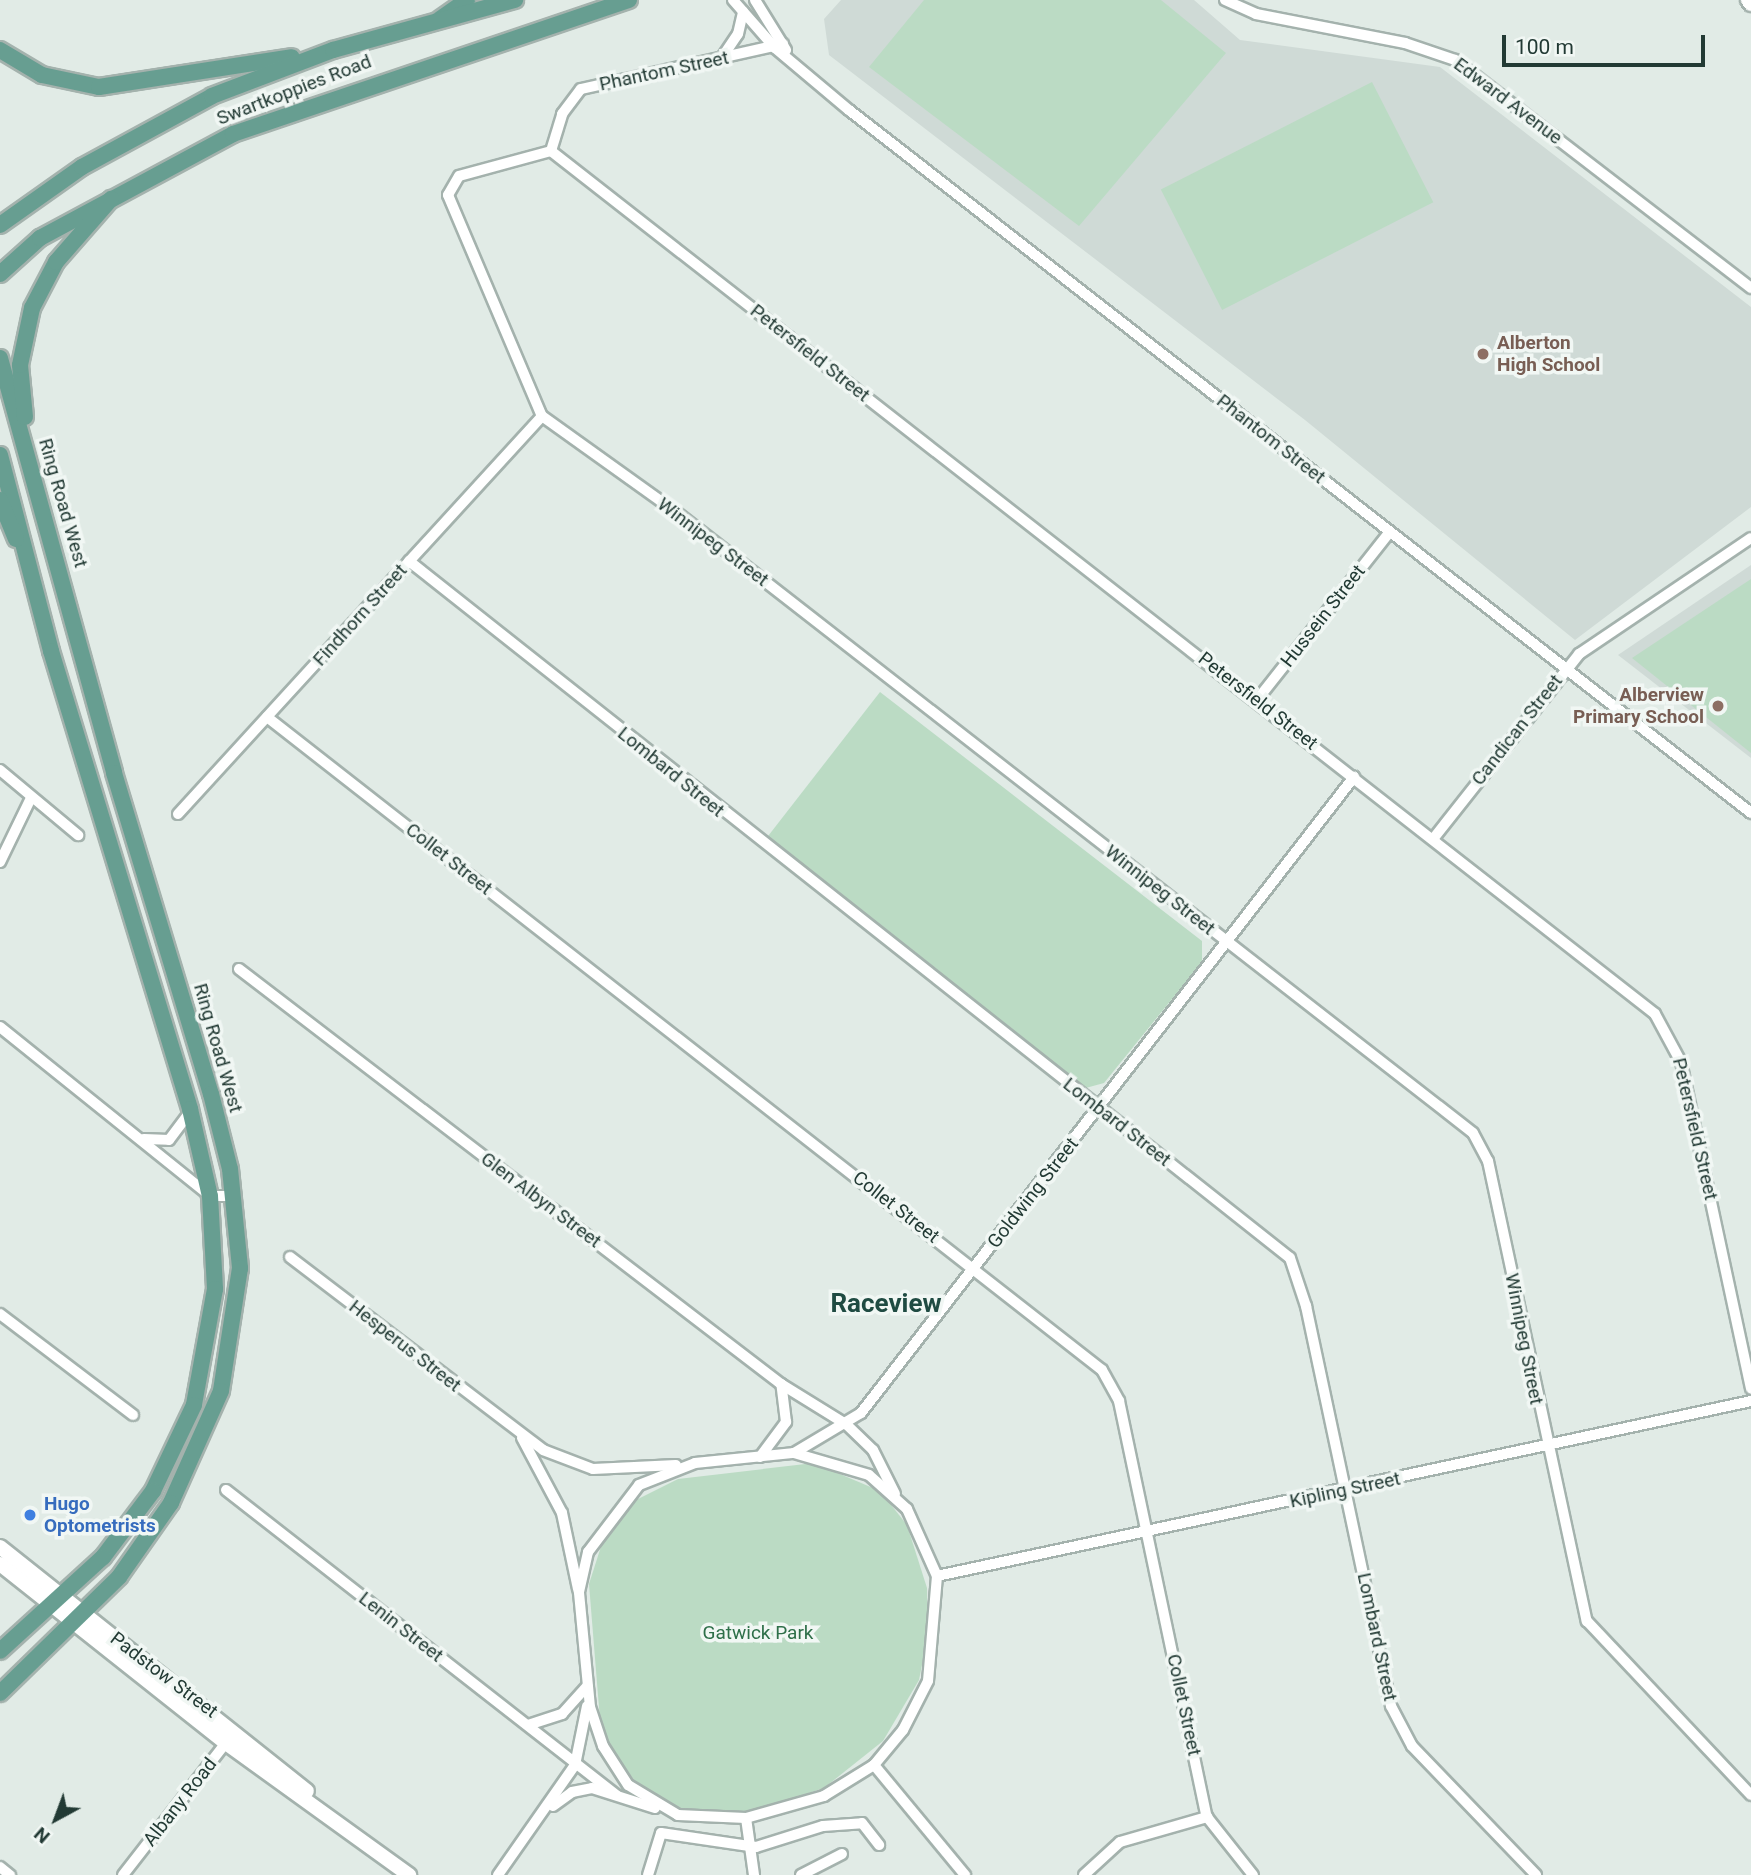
<!DOCTYPE html>
<style>
body{margin:0}
#map{position:relative;width:1751px;height:1875px;overflow:hidden;background:#e1ebe6;font-family:Roboto,sans-serif}
div>[style]{position:absolute}
.built>*{inset:0;background:#cfdad6}
.green>*{inset:0;background:#bbdbc4;transform-origin:0 0}
.roads{filter:drop-shadow(2px 0 #a4b2ad) drop-shadow(-2px 0 #a4b2ad) drop-shadow(0 2px #a4b2ad) drop-shadow(0 -2px #a4b2ad)}
.street>*{height:10px;margin:-5px;padding:0 5px;transform-origin:5px;border-radius:5px;background:#fff}
.secondary>*{height:14px;margin:-7px;padding:0 7px;transform-origin:7px;border-radius:7px;background:#fff}
.primary>*{height:16px;margin:-8px;padding:0 8px;transform-origin:8px;border-radius:8px;background:#679e91}
.dots>*{width:19px;height:19px;translate:-50% -50%;box-sizing:border-box;border:4px solid #f1f7f4;border-radius:50%}
span{translate:-50% -50%;white-space:nowrap;text-align:center;line-height:1.15;-webkit-text-stroke:7px #f1f7f4;paint-order:stroke}
.street-label{font-size:19px;color:#223a34}
.education-label{font-size:19px;color:#785e54;font-weight:700}
.left{translate:0 -50%;text-align:left}
.right{translate:-100% -50%;text-align:right}
.shop-label{font-size:19px;color:#366cbe;font-weight:700}
.park-label{font-size:19px;color:#2e6f49}
.district-label{font-size:26px;color:#1f4b42;font-weight:700}
.north{position:absolute;left:21px;top:1784px;width:70px;height:70px;-webkit-text-stroke:5px #f1f7f4;paint-order:stroke;rotate:221deg;font-size:19px;font-weight:700;line-height:28px;text-align:center;color:#223a34}
.north::after{content:'';display:block;margin:auto;width:24px;height:32px;background:#223a34;clip-path:polygon(50% 0,100% 100%,50% 72%,0 100%)}
.scale{position:absolute;left:1502px;top:35px;width:203px;height:32px;box-sizing:border-box;border:4px solid #223a34;border-top:0;padding-left:9px;font-size:21px;line-height:24px;white-space:nowrap;color:#223a34;-webkit-text-stroke:5px #f1f7f4;paint-order:stroke}
</style>
<div id="map">
<div class="built">
<div style="clip-path:polygon(841px 0,1194px 0,1240px 40px,1440px 67px,1751px 307px,1751px 507px,1575px 640px,1305px 420px,829px 55px,824px 19px)"></div>
<div style="clip-path:polygon(1751px 565px,1751px 758px,1618px 655px)"></div>
</div>
<div class="green">
<div style="clip-path:polygon(924px 0,1161px 0,1226px 53px,1079px 226px,869px 67px)"></div>
<div style="left:1372px;top:82px;width:135px;height:237px;rotate:63deg"></div>
<div style="clip-path:polygon(1751px 579px,1751px 753px,1632px 658px)"></div>
<div style="clip-path:polygon(880px 692px,1202px 941px,1202px 962px,1104px 1083px,1082px 1089px,765px 840px)"></div>
<div style="clip-path:polygon(814px 1463px,880px 1491px,907px 1525px,927px 1588px,928px 1635px,919px 1680px,883px 1741px,824px 1788px,757px 1810px,715px 1815px,681px 1810px,636px 1783px,613px 1752px,600px 1720px,589px 1584px,605px 1534px,632px 1502px,678px 1479px)"></div>
</div>
<div class="roads">
<div class="street">
<div style="left:733px;top:0;width:64px;rotate:48.8deg"></div>
<div style="left:775px;top:48px;width:97px;rotate:40deg"></div>
<div style="left:849px;top:110px;width:1144px;rotate:37.93deg"></div>
<div style="left:755px;top:0;width:59px;rotate:58.2deg"></div>
<div style="left:1225px;top:0;width:34px;rotate:24deg"></div>
<div style="left:1256px;top:14px;width:152px;rotate:11deg"></div>
<div style="left:1405px;top:43px;width:53px;rotate:18.8deg"></div>
<div style="left:1455px;top:60px;width:374px;rotate:37.6deg"></div>
<div style="left:721px;top:59px;width:30px;rotate:-56deg"></div>
<div style="left:738px;top:34px;width:23px;rotate:-77deg"></div>
<div style="left:551px;top:151px;width:95px;rotate:164.8deg"></div>
<div style="left:459px;top:176px;width:22px;rotate:120deg"></div>
<div style="left:448px;top:195px;width:240px;rotate:67deg"></div>
<div style="left:542px;top:416px;width:165px;rotate:35.6deg"></div>
<div style="left:676px;top:512px;width:1010px;rotate:37.92deg"></div>
<div style="left:1473px;top:1133px;width:32px;rotate:62deg"></div>
<div style="left:1488px;top:1161px;width:471px;rotate:77.9deg"></div>
<div style="left:1587px;top:1621px;width:239px;rotate:46.7deg"></div>
<div style="left:551px;top:151px;width:1401px;rotate:38.01deg"></div>
<div style="left:1655px;top:1014px;width:55px;rotate:61.6deg"></div>
<div style="left:1681px;top:1062px;width:334px;rotate:77.9deg"></div>
<div style="left:551px;top:151px;width:39px;rotate:-73deg"></div>
<div style="left:562px;top:114px;width:31px;rotate:-53deg"></div>
<div style="left:581px;top:89px;width:207px;rotate:-12.6deg"></div>
<div style="left:409px;top:561px;width:1123px;rotate:38.35deg"></div>
<div style="left:1290px;top:1258px;width:51px;rotate:71.6deg"></div>
<div style="left:1306px;top:1306px;width:409px;rotate:78deg"></div>
<div style="left:1391px;top:1706px;width:45px;rotate:62.3deg"></div>
<div style="left:1412px;top:1746px;width:179px;rotate:46.1deg"></div>
<div style="left:1257px;top:700px;width:213px;rotate:-51.7deg"></div>
<div style="left:267px;top:717px;width:1060px;rotate:38.03deg"></div>
<div style="left:1102px;top:1370px;width:35px;rotate:61deg"></div>
<div style="left:1119px;top:1401px;width:425px;rotate:78.1deg"></div>
<div style="left:1207px;top:1817px;width:74px;rotate:51.6deg"></div>
<div style="left:0;top:770px;width:102px;rotate:39.8deg"></div>
<div style="left:178px;top:814px;width:539px;rotate:-47.55deg"></div>
<div style="left:1433px;top:839px;width:236px;rotate:-51.7deg"></div>
<div style="left:1579px;top:654px;width:207px;rotate:-34deg"></div>
<div style="left:0;top:862px;width:71px;rotate:-64.2deg"></div>
<div style="left:239px;top:969px;width:683px;rotate:37.44deg"></div>
<div style="left:781px;top:1384px;width:78px;rotate:31.8deg"></div>
<div style="left:847px;top:1425px;width:36px;rotate:44deg"></div>
<div style="left:873px;top:1450px;width:49px;rotate:63.4deg"></div>
<div style="left:0;top:1027px;width:270px;rotate:38.8deg"></div>
<div style="left:210px;top:1196px;width:23px"></div>
<div style="left:144px;top:1139px;width:25px;rotate:2deg"></div>
<div style="left:169px;top:1140px;width:34px;rotate:-53deg"></div>
<div style="left:290px;top:1257px;width:318px;rotate:37.3deg"></div>
<div style="left:543px;top:1450px;width:53px;rotate:20.8deg"></div>
<div style="left:593px;top:1469px;width:83px;rotate:-2.8deg"></div>
<div style="left:0;top:1314px;width:167px;rotate:37.2deg"></div>
<div style="left:522px;top:1438px;width:85px;rotate:61.9deg"></div>
<div style="left:562px;top:1513px;width:78px;rotate:78.1deg"></div>
<div style="left:794px;top:1453px;width:78px;rotate:16.3deg"></div>
<div style="left:869px;top:1475px;width:51px;rotate:41.8deg"></div>
<div style="left:907px;top:1509px;width:73px;rotate:65.9deg"></div>
<div style="left:937px;top:1576px;width:105px;rotate:94.9deg"></div>
<div style="left:928px;top:1681px;width:55px;rotate:117deg"></div>
<div style="left:903px;top:1730px;width:45px;rotate:129.6deg"></div>
<div style="left:874px;top:1765px;width:59px;rotate:148.2deg"></div>
<div style="left:824px;top:1796px;width:81px;rotate:164.2deg"></div>
<div style="left:746px;top:1818px;width:68px;rotate:-177.5deg"></div>
<div style="left:678px;top:1815px;width:58px;rotate:-149deg"></div>
<div style="left:628px;top:1785px;width:46px;rotate:-122.7deg"></div>
<div style="left:603px;top:1746px;width:41px;rotate:-108.4deg"></div>
<div style="left:590px;top:1707px;width:116px;rotate:-95.5deg"></div>
<div style="left:579px;top:1592px;width:41px;rotate:-77.3deg"></div>
<div style="left:588px;top:1552px;width:84px;rotate:-52.7deg"></div>
<div style="left:639px;top:1485px;width:60px;rotate:-21.4deg"></div>
<div style="left:695px;top:1463px;width:100px;rotate:-5.8deg"></div>
<div style="left:794px;top:1453px;width:78px;rotate:-30.8deg"></div>
<div style="left:861px;top:1413px;width:805px;rotate:-52.22deg"></div>
<div style="left:760px;top:1457px;width:44px;rotate:-53.4deg"></div>
<div style="left:786px;top:1422px;width:38px;rotate:-97deg"></div>
<div style="left:226px;top:1490px;width:496px;rotate:38deg"></div>
<div style="left:937px;top:1576px;width:833px;rotate:-12.13deg"></div>
<div style="left:528px;top:1725px;width:36px;rotate:-18deg"></div>
<div style="left:562px;top:1714px;width:38px;rotate:-48deg"></div>
<div style="left:874px;top:1765px;width:143px;rotate:50.4deg"></div>
<div style="left:553px;top:1806px;width:24px;rotate:-36deg"></div>
<div style="left:572px;top:1792px;width:20px;rotate:-11deg"></div>
<div style="left:592px;top:1788px;width:66px;rotate:17.6deg"></div>
<div style="left:746px;top:1818px;width:58px;rotate:82deg"></div>
<div style="left:0;top:1867px;width:13px;rotate:39deg"></div>
<div style="left:123px;top:1875px;width:172px;rotate:-52.1deg"></div>
<div style="left:498px;top:1875px;width:134px;rotate:-55deg"></div>
<div style="left:575px;top:1765px;width:60px;rotate:-78.5deg"></div>
<div style="left:648px;top:1875px;width:44px;rotate:-72.8deg"></div>
<div style="left:661px;top:1833px;width:96px;rotate:8.4deg"></div>
<div style="left:756px;top:1847px;width:70px;rotate:-17.4deg"></div>
<div style="left:823px;top:1826px;width:39px;rotate:-4deg"></div>
<div style="left:862px;top:1823px;width:28px;rotate:52deg"></div>
<div style="left:801px;top:1875px;width:46px;rotate:-27.1deg"></div>
<div style="left:1084px;top:1875px;width:49px;rotate:-42.5deg"></div>
<div style="left:1120px;top:1842px;width:91px;rotate:-16deg"></div>
</div>
<div class="secondary">
<div style="left:1748px;top:0;width:5px;rotate:53deg"></div>
<div style="left:0;top:1547px;width:392px;rotate:38.5deg"></div>
<div style="left:0;top:1564px;width:288px;rotate:38.4deg"></div>
<div style="left:226px;top:1743px;width:226px;rotate:35.8deg"></div>
</div>
<div class="primary">
<div style="left:440px;top:19px;width:33px;rotate:-35deg"></div>
<div style="left:0;top:50px;width:49px;rotate:30.8deg"></div>
<div style="left:42px;top:75px;width:58px;rotate:11.9deg"></div>
<div style="left:99px;top:87px;width:195px;rotate:-8.8deg"></div>
<div style="left:0;top:225px;width:100px;rotate:-35.3deg"></div>
<div style="left:82px;top:167px;width:148px;rotate:-28.6deg"></div>
<div style="left:212px;top:96px;width:129px;rotate:-20.8deg"></div>
<div style="left:333px;top:50px;width:189px;rotate:-15.4deg"></div>
<div style="left:0;top:274px;width:54px;rotate:-42deg"></div>
<div style="left:40px;top:238px;width:219px;rotate:-28.3deg"></div>
<div style="left:233px;top:134px;width:418px;rotate:-18.7deg"></div>
<div style="left:0;top:358px;width:430px;rotate:74.6deg"></div>
<div style="left:114px;top:773px;width:335px;rotate:73.2deg"></div>
<div style="left:211px;top:1094px;width:77px;rotate:75.8deg"></div>
<div style="left:230px;top:1169px;width:100px;rotate:84.2deg"></div>
<div style="left:240px;top:1268px;width:124px;rotate:98.8deg"></div>
<div style="left:221px;top:1391px;width:123px;rotate:114.1deg"></div>
<div style="left:171px;top:1503px;width:90px;rotate:125.1deg"></div>
<div style="left:119px;top:1577px;width:166px;rotate:135.7deg"></div>
<div style="left:25px;top:417px;width:52px;rotate:-95.5deg"></div>
<div style="left:20px;top:365px;width:58px;rotate:-78.1deg"></div>
<div style="left:32px;top:308px;width:52px;rotate:-62.4deg"></div>
<div style="left:56px;top:262px;width:84px;rotate:-48.9deg"></div>
<div style="left:0;top:455px;width:203px;rotate:75.4deg"></div>
<div style="left:51px;top:651px;width:479px;rotate:73.1deg"></div>
<div style="left:190px;top:1109px;width:89px;rotate:77.1deg"></div>
<div style="left:210px;top:1196px;width:93px;rotate:86.9deg"></div>
<div style="left:215px;top:1289px;width:118px;rotate:100.3deg"></div>
<div style="left:194px;top:1405px;width:95px;rotate:115.5deg"></div>
<div style="left:153px;top:1491px;width:83px;rotate:127.1deg"></div>
<div style="left:103px;top:1557px;width:139px;rotate:137.6deg"></div>
<div style="left:0;top:500px;width:42px;rotate:67.7deg"></div>
</div>
</div>
<div class="dots">
<div style="left:1483px;top:354px;background:#8d6e63"></div>
<div style="left:1718px;top:706px;background:#8d6e63"></div>
<div style="left:30px;top:1515px;background:#3f7fe0"></div>
</div>
<div class="street-label">
<span style="left:664px;top:71px;rotate:-12deg">Phantom Street</span>
<span style="left:294px;top:90px;rotate:-21deg">Swartkoppies Road</span>
<span style="left:1508px;top:101px;rotate:37deg">Edward Avenue</span>
<span style="left:810px;top:353px;rotate:38deg">Petersfield Street</span>
<span style="left:1271px;top:439px;rotate:38deg">Phantom Street</span>
<span style="left:63px;top:503px;rotate:74deg">Ring Road West</span>
<span style="left:713px;top:542px;rotate:37deg">Winnipeg Street</span>
<span style="left:360px;top:615px;rotate:-48deg">Findhorn Street</span>
<span style="left:1323px;top:616px;rotate:-52deg">Hussein Street</span>
<span style="left:1258px;top:701px;rotate:38deg">Petersfield Street</span>
<span style="left:1517px;top:730px;rotate:-52deg">Candican Street</span>
<span style="left:671px;top:772px;rotate:39deg">Lombard Street</span>
<span style="left:449px;top:859px;rotate:38deg">Collet Street</span>
<span style="left:1160px;top:890px;rotate:38deg">Winnipeg Street</span>
<span style="left:218px;top:1048px;rotate:74deg">Ring Road West</span>
<span style="left:1117px;top:1122px;rotate:38deg">Lombard Street</span>
<span style="left:1695px;top:1129px;rotate:77deg">Petersfield Street</span>
<span style="left:1033px;top:1193px;rotate:-52deg">Goldwing Street</span>
<span style="left:541px;top:1200px;rotate:37deg">Glen Albyn Street</span>
<span style="left:896px;top:1207px;rotate:38deg">Collet Street</span>
<span style="left:1524px;top:1339px;rotate:79deg">Winnipeg Street</span>
<span style="left:405px;top:1346px;rotate:38deg">Hesperus Street</span>
<span style="left:1345px;top:1490px;rotate:-12deg">Kipling Street</span>
<span style="left:401px;top:1627px;rotate:38deg">Lenin Street</span>
<span style="left:1377px;top:1637px;rotate:78deg">Lombard Street</span>
<span style="left:164px;top:1675px;rotate:37deg">Padstow Street</span>
<span style="left:1184px;top:1705px;rotate:78deg">Collet Street</span>
<span style="left:180px;top:1802px;rotate:-52deg">Albany Road</span>
</div>
<div class="education-label">
<span class="left" style="left:1497px;top:354px">Alberton<br>High School</span>
<span class="right" style="left:1704px;top:706px">Alberview<br>Primary School</span>
</div>
<div class="shop-label">
<span class="left" style="left:44px;top:1515px">Hugo<br>Optometrists</span>
</div>
<div class="park-label">
<span style="left:758px;top:1633px">Gatwick Park</span>
</div>
<div class="district-label">
<span style="left:886px;top:1304px">Raceview</span>
</div>
<div class="north">N</div>
<div class="scale">100 m</div>
</div>
